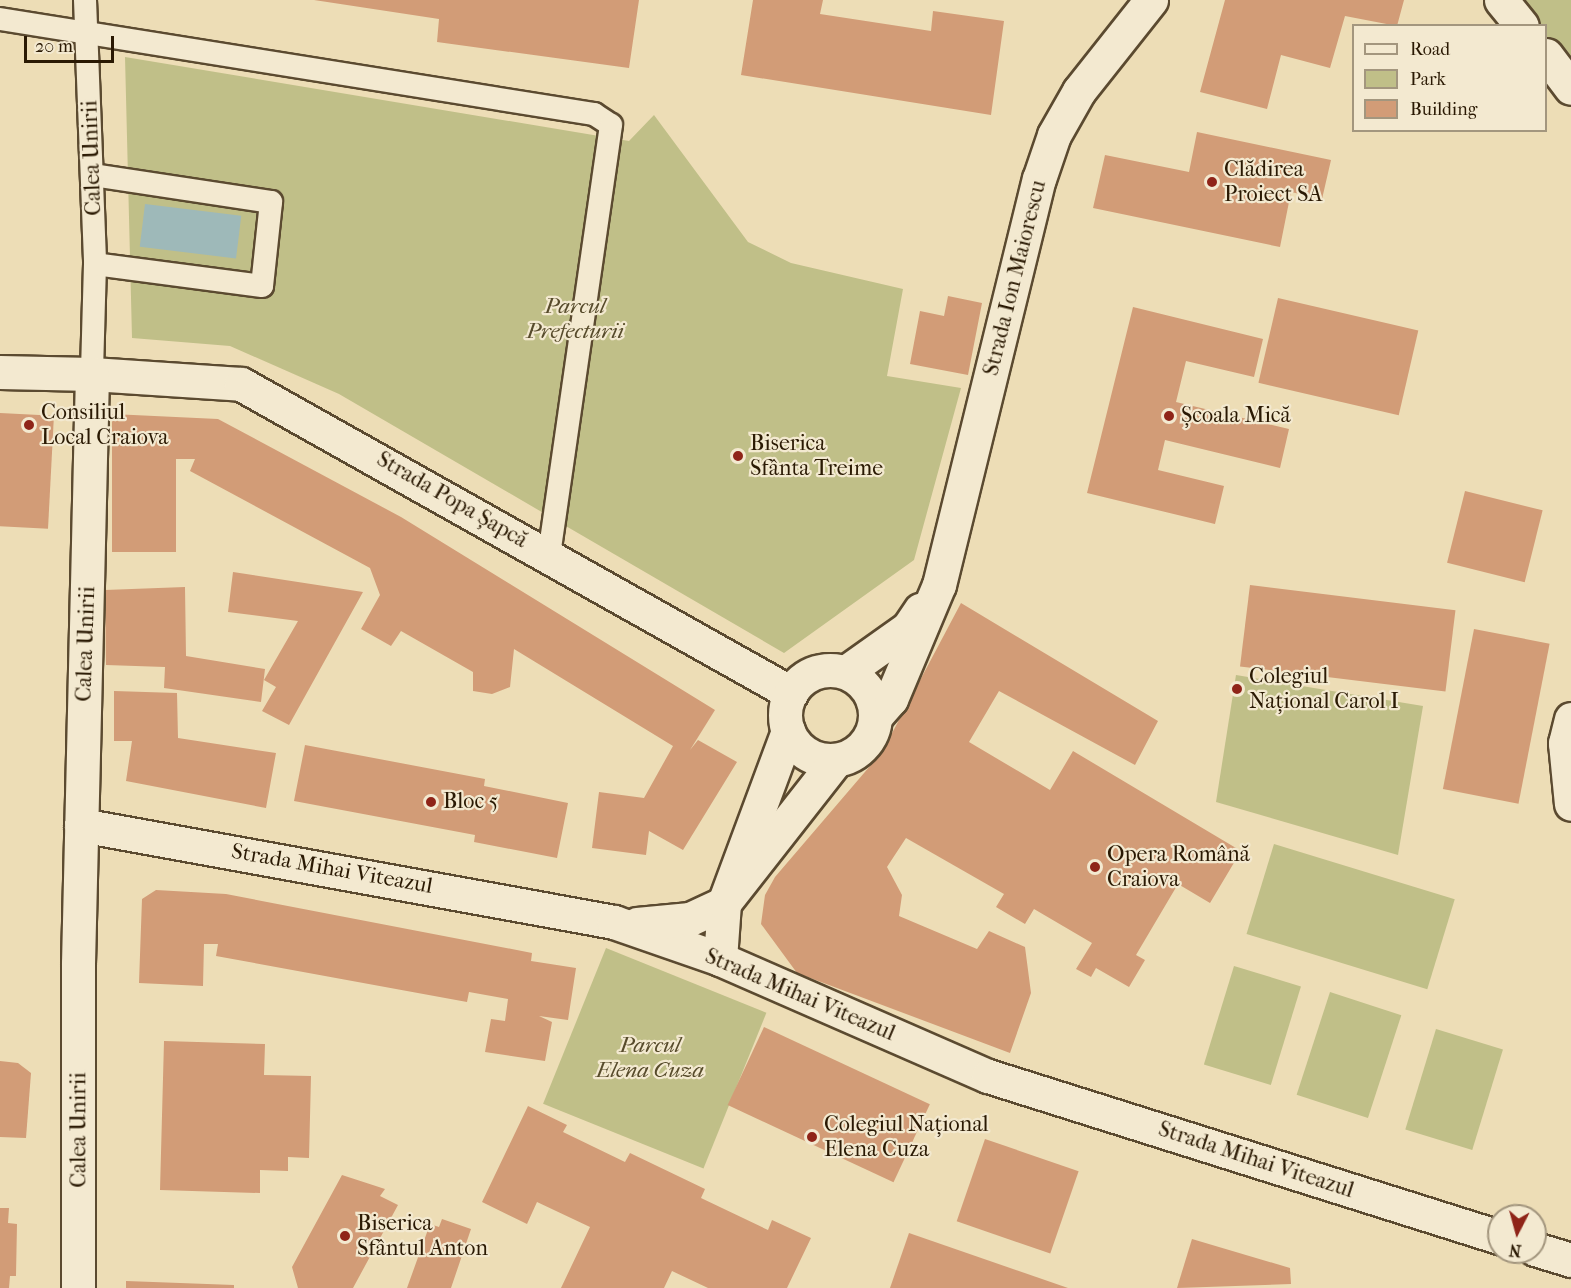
<!DOCTYPE html>
<meta charset="utf-8">
<style>
body{margin:0}
#map{position:relative;width:1571px;height:1288px;overflow:hidden;background:#edddb6;font-family:"IM FELL French Canon",serif}
div>[style]{position:absolute}
.green>*{inset:0;background:#c0bf88;transform-origin:0 0}
.water>*{inset:0;background:#9eb9b9;transform-origin:0 0}
.building>*{inset:0;background:#d29c77;transform-origin:0 0}
.roads{filter:drop-shadow(2px 0 #5b4a30) drop-shadow(-2px 0 #5b4a30) drop-shadow(0 2px #5b4a30) drop-shadow(0 -2px #5b4a30)}
.pedestrian>*{height:22px;margin:-11px;padding:0 11px;transform-origin:11px;border-radius:11px;background:#f3e9d0}
.tertiary>*{height:33px;margin:-16.5px;padding:0 16.5px;transform-origin:16.5px;border-radius:16.5px;background:#f3e9d0}
.tertiary>.ring{margin:-16.5px;padding:0;box-sizing:content-box;background:none;border:33px solid #f3e9d0;border-radius:50%}
.secondary>*{height:33px;margin:-16.5px;padding:0 16.5px;transform-origin:16.5px;border-radius:16.5px;background:#f3e9d0}
.dots>*{width:16px;height:16px;translate:-50% -50%;box-sizing:border-box;border:3px solid #f3e9d0;border-radius:50%}
span{translate:-50% -50%;white-space:nowrap;text-align:center;line-height:1.15;-webkit-text-stroke:4.5px #f3e9d0;paint-order:stroke}
.street-label{font-size:22px;color:#2a1903}
.poi-label{font-size:22px;color:#2a1903}
.left{translate:0 -50%;text-align:left}
.park-label{font-size:22px;color:#574b2b;font-style:italic}
.legend{position:absolute;left:1352px;top:24px;width:195px;height:108px;box-sizing:border-box;background:#f3e9d0;border:2px solid #a3967e;margin:0;padding:8px 10px;list-style:none;font-size:18px;color:#2a1903}
.legend li{display:flex;align-items:center;gap:12px;height:30px}
.legend b{width:30px;border:2px solid #a3967e}
.north{position:absolute;left:1487px;top:1204px;width:60px;height:60px;box-sizing:border-box;background:#f3e9d0;border:2px solid #a3967e;border-radius:50%;rotate:186deg;font-size:16px;font-weight:700;line-height:24px;text-align:center;color:#2a1903}
.north::after{content:'';display:block;margin:auto;width:21px;height:27px;background:#8f2418;clip-path:polygon(50% 0,100% 100%,50% 72%,0 100%)}
.scale{position:absolute;left:24px;top:36px;width:90px;height:27px;box-sizing:border-box;border:3px solid #2a1903;border-top:0;padding-left:8px;font-size:18px;line-height:21px;white-space:nowrap;color:#2a1903;-webkit-text-stroke:4px #f3e9d0;paint-order:stroke}
</style>
<div id="map">
<div class="green">
<div style="clip-path:polygon(1501px 0,1571px 0,1571px 78px,1546px 50px,1546px 26px,1524px 25px)"></div>
<div style="clip-path:polygon(125px 57px,629px 141px,654px 115px,748px 242px,791px 263px,903px 289px,887px 376px,961px 388px,914px 560px,784px 653px,339px 394px,230px 346px,132px 338px)"></div>
<div style="clip-path:polygon(1236px 675px,1423px 706px,1398px 855px,1216px 802px)"></div>
<div style="left:1274px;top:844px;width:189px;height:94px;rotate:17deg"></div>
<div style="left:606px;top:948px;width:173px;height:168px;rotate:22deg"></div>
<div style="left:1234px;top:966px;width:70px;height:103px;rotate:17deg"></div>
<div style="left:1330px;top:992px;width:75px;height:108px;rotate:18deg"></div>
<div style="left:1436px;top:1029px;width:70px;height:105px;rotate:17deg"></div>
</div>
<div class="water">
<div style="left:145px;top:204px;width:97px;height:43px;rotate:7deg"></div>
</div>
<div class="building">
<div style="clip-path:polygon(314px 0,639px 0,629px 68px,437px 42px,439px 19px)"></div>
<div style="clip-path:polygon(753px 0,823px 0,820px 14px,931px 31px,933px 11px,1004px 21px,991px 115px,741px 75px)"></div>
<div style="clip-path:polygon(1225px 0,1404px 0,1397px 26px,1345px 16px,1330px 68px,1281px 55px,1267px 109px,1200px 92px)"></div>
<div style="clip-path:polygon(1197px 132px,1331px 160px,1322px 199px,1291px 192px,1280px 247px,1093px 208px,1105px 155px,1189px 172px)"></div>
<div style="clip-path:polygon(948px 296px,982px 303px,968px 375px,910px 364px,920px 311px,944px 316px)"></div>
<div style="left:1278px;top:298px;width:144px;height:87px;rotate:13deg"></div>
<div style="clip-path:polygon(1133px 307px,1263px 339px,1254px 377px,1186px 361px,1176px 402px,1289px 429px,1280px 468px,1165px 440px,1158px 470px,1224px 486px,1215px 524px,1087px 493px)"></div>
<div style="left:0;top:413px;width:54px;height:113px;rotate:3deg"></div>
<div style="clip-path:polygon(112px 414px,218px 419px,401px 517px,715px 710px,690px 750px,698px 740px,737px 762px,683px 850px,649px 831px,646px 855px,592px 848px,599px 792px,644px 798px,673px 746px,514px 649px,510px 687px,492px 694px,473px 691px,473px 672px,401px 631px,391px 646px,361px 629px,380px 595px,370px 568px,190px 471px,195px 459px,176px 459px,176px 552px,112px 552px)"></div>
<div style="left:1465px;top:491px;width:80px;height:74px;rotate:14deg"></div>
<div style="clip-path:polygon(233px 572px,363px 592px,289px 725px,262px 711px,276px 687px,264px 680px,298px 621px,228px 612px)"></div>
<div style="left:1250px;top:585px;width:207px;height:82px;rotate:7deg"></div>
<div style="clip-path:polygon(185px 587px,186px 656px,265px 669px,261px 702px,164px 688px,165px 667px,106px 665px,105px 590px)"></div>
<div style="clip-path:polygon(961px 603px,1158px 721px,1135px 765px,999px 691px,969px 742px,1050px 790px,1073px 751px,1241px 851px,1210px 903px,1178px 884px,1136px 955px,1145px 960px,1129px 987px,1096px 968px,1091px 977px,1076px 969px,1092px 943px,1034px 909px,1025px 924px,996px 907px,1004px 894px,906px 838px,887px 867px,902px 895px,899px 916px,977px 949px,989px 931px,1025px 947px,1031px 993px,1010px 1053px,797px 973px,761px 924px,765px 895px,775px 877px,882px 752px)"></div>
<div style="left:1474px;top:629px;width:77px;height:163px;rotate:11deg"></div>
<div style="clip-path:polygon(114px 691px,177px 693px,178px 738px,276px 753px,266px 808px,126px 781px,132px 741px,114px 741px)"></div>
<div style="clip-path:polygon(305px 745px,485px 779px,484px 786px,568px 803px,557px 858px,474px 842px,475px 835px,294px 801px)"></div>
<div style="clip-path:polygon(156px 890px,226px 894px,532px 953px,531px 961px,576px 968px,568px 1020px,539px 1016px,552px 1022px,545px 1061px,485px 1052px,491px 1019px,505px 1021px,508px 999px,469px 992px,467px 1002px,216px 956px,218px 944px,204px 944px,203px 986px,139px 983px,142px 899px)"></div>
<div style="left:764px;top:1027px;width:183px;height:86px;rotate:25deg"></div>
<div style="clip-path:polygon(164px 1041px,265px 1044px,264px 1075px,311px 1076px,309px 1158px,288px 1157px,288px 1171px,260px 1170px,260px 1193px,160px 1190px)"></div>
<div style="clip-path:polygon(0 1061px,18px 1063px,31px 1073px,26px 1138px,0 1137px)"></div>
<div style="clip-path:polygon(528px 1106px,567px 1125px,563px 1132px,625px 1162px,630px 1153px,705px 1189px,701px 1198px,768px 1230px,772px 1220px,811px 1238px,787px 1288px,708px 1288px,672px 1271px,664px 1288px,561px 1288px,590px 1227px,537px 1202px,527px 1224px,482px 1202px)"></div>
<div style="left:985px;top:1139px;width:99px;height:87px;rotate:19deg"></div>
<div style="clip-path:polygon(342px 1175px,385px 1189px,380px 1196px,398px 1205px,353px 1288px,298px 1288px,292px 1267px)"></div>
<div style="clip-path:polygon(0 1208px,9px 1208px,8px 1223px,17px 1224px,16px 1276px,10px 1276px,9px 1288px,0 1288px)"></div>
<div style="clip-path:polygon(442px 1219px,471px 1229px,451px 1288px,407px 1288px,430px 1224px,439px 1227px)"></div>
<div style="clip-path:polygon(909px 1233px,1068px 1288px,890px 1288px)"></div>
<div style="clip-path:polygon(1192px 1239px,1290px 1268px,1291px 1284px,1177px 1288px)"></div>
<div style="clip-path:polygon(126px 1281px,234px 1285px,234px 1288px,126px 1288px)"></div>
</div>
<div class="roads">
<div class="pedestrian">
<div style="left:85px;top:0;width:264px;rotate:87.8deg"></div>
<div style="left:95px;top:264px;width:110px;rotate:91.6deg"></div>
<div style="left:0;top:19px;width:602px;rotate:9.09deg"></div>
<div style="left:594px;top:114px;width:20px;rotate:33deg"></div>
<div style="left:611px;top:125px;width:435px;rotate:98.2deg"></div>
<div style="left:93px;top:175px;width:180px;rotate:8.6deg"></div>
<div style="left:271px;top:202px;width:84px;rotate:96.1deg"></div>
<div style="left:262px;top:286px;width:168px;rotate:-172.5deg"></div>
</div>
<div class="tertiary">
<div style="left:1501px;top:0;width:33px;rotate:51deg"></div>
<div style="left:1546px;top:55px;width:41px;rotate:52.9deg"></div>
<div style="left:92px;top:374px;width:149px;rotate:3.8deg"></div>
<div style="left:241px;top:384px;width:631px;rotate:29.33deg"></div>
<div class="ring" style="left:785px;top:670px;width:57px;height:57px"></div>
<div style="left:846px;top:672px;width:76px;rotate:-35.4deg"></div>
<div style="left:908px;top:628px;width:22px;rotate:-56deg"></div>
<div style="left:876px;top:716px;width:23px;rotate:-49deg"></div>
<div style="left:891px;top:699px;width:124px;rotate:-67.2deg"></div>
<div style="left:939px;top:585px;width:418px;rotate:-76.2deg"></div>
<div style="left:1039px;top:179px;width:46px;rotate:-71.2deg"></div>
<div style="left:1054px;top:135px;width:51px;rotate:-60.4deg"></div>
<div style="left:1079px;top:91px;width:116px;rotate:-51.6deg"></div>
<div style="left:1571px;top:719px;width:25px;rotate:104deg"></div>
<div style="left:1565px;top:743px;width:61px;rotate:84.4deg"></div>
<div style="left:81px;top:825px;width:542px;rotate:10.31deg"></div>
<div style="left:614px;top:922px;width:112px;rotate:19.2deg"></div>
<div style="left:720px;top:959px;width:292px;rotate:23.6deg"></div>
<div style="left:988px;top:1076px;width:536px;rotate:17.49deg"></div>
<div style="left:637px;top:924px;width:53px;rotate:-5.4deg"></div>
<div style="left:690px;top:919px;width:38px;rotate:-25deg"></div>
<div style="left:724px;top:903px;width:182px;rotate:-51.9deg"></div>
<div style="left:720px;top:959px;width:56px;rotate:-85.9deg"></div>
<div style="left:724px;top:903px;width:184px;rotate:-69.6deg"></div>
<div style="left:1535px;top:1249px;width:38px;rotate:17deg"></div>
</div>
<div class="secondary">
<div style="left:0;top:372px;width:92px;rotate:1.2deg"></div>
<div style="left:92px;top:374px;width:590px;rotate:91.36deg"></div>
<div style="left:78px;top:964px;width:324px;rotate:90deg"></div>
</div>
</div>
<div class="dots">
<div style="left:1212px;top:182px;background:#8f2418"></div>
<div style="left:1169px;top:416px;background:#8f2418"></div>
<div style="left:29px;top:425px;background:#8f2418"></div>
<div style="left:738px;top:456px;background:#8f2418"></div>
<div style="left:1237px;top:689px;background:#8f2418"></div>
<div style="left:431px;top:802px;background:#8f2418"></div>
<div style="left:1095px;top:867px;background:#8f2418"></div>
<div style="left:812px;top:1137px;background:#8f2418"></div>
<div style="left:345px;top:1236px;background:#8f2418"></div>
</div>
<div class="street-label">
<span style="left:92px;top:158px;rotate:-92deg">Calea Unirii</span>
<span style="left:1015px;top:278px;rotate:-76deg">Strada Ion Maiorescu</span>
<span style="left:452px;top:500px;rotate:30deg">Strada Popa Șapcă</span>
<span style="left:86px;top:644px;rotate:-88deg">Calea Unirii</span>
<span style="left:332px;top:869px;rotate:10deg">Strada Mihai Viteazul</span>
<span style="left:800px;top:995px;rotate:23deg">Strada Mihai Viteazul</span>
<span style="left:79px;top:1130px;rotate:-90deg">Calea Unirii</span>
<span style="left:1256px;top:1160px;rotate:18deg">Strada Mihai Viteazul</span>
</div>
<div class="poi-label">
<span class="left" style="left:1224px;top:182px">Clădirea<br>Proiect SA</span>
<span class="left" style="left:41px;top:425px">Consiliul<br>Local Craiova</span>
<span class="left" style="left:1181px;top:416px">Școala Mică</span>
<span class="left" style="left:750px;top:456px">Biserica<br>Sfânta Treime</span>
<span class="left" style="left:1249px;top:689px">Colegiul<br>Național Carol I</span>
<span class="left" style="left:443px;top:802px">Bloc 5</span>
<span class="left" style="left:1107px;top:867px">Opera Română<br>Craiova</span>
<span class="left" style="left:824px;top:1137px">Colegiul Național<br>Elena Cuza</span>
<span class="left" style="left:357px;top:1236px">Biserica<br>Sfântul Anton</span>
</div>
<div class="park-label">
<span style="left:575px;top:319px">Parcul<br>Prefecturii</span>
<span style="left:650px;top:1058px">Parcul<br>Elena Cuza</span>
</div>
<ul class="legend">
<li><b style="height:8px;background:#f3e9d0"></b>Road</li>
<li><b style="height:16px;background:#c0bf88"></b>Park</li>
<li><b style="height:16px;background:#d29c77"></b>Building</li>
</ul>
<div class="north">N</div>
<div class="scale">20 m</div>
</div>
